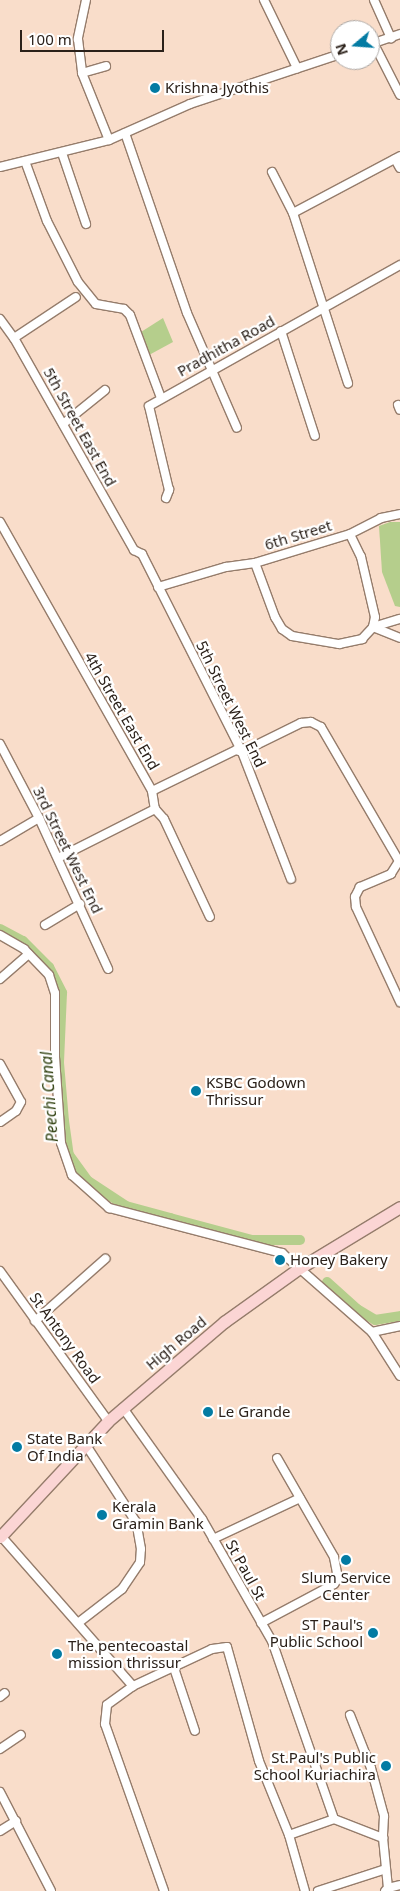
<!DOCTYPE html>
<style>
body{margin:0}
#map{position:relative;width:400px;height:1891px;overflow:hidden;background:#f9ddca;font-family:"Noto Sans",sans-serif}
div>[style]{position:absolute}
.water>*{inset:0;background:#b5ce8c}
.canal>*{height:10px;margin:-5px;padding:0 5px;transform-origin:5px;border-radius:5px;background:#b5ce8c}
.roads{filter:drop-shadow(1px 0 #957c6b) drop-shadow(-1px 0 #957c6b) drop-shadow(0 1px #957c6b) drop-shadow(0 -1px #957c6b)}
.street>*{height:8px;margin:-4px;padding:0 4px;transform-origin:4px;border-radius:4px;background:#fff}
.primary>*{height:11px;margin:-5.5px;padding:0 5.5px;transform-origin:5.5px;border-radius:5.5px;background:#fbd5d4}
.dots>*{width:14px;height:14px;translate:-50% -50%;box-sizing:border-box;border:2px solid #fff;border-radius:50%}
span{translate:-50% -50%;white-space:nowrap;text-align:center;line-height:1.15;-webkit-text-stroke:4.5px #fff;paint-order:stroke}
.poi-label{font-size:15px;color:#2b211a}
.left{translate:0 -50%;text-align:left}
.right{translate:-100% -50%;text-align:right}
.street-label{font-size:15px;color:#2b211a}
.water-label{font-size:16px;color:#2f3f0e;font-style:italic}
.north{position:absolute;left:330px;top:20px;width:50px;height:50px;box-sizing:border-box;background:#fff;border:1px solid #aaa6a3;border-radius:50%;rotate:252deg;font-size:14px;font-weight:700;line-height:20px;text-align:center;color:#2b211a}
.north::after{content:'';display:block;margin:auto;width:18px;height:22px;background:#037ba3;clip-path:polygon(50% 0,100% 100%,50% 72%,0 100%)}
.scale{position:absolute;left:20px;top:30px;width:144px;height:22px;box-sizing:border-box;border:2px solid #2b211a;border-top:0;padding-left:6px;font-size:15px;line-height:18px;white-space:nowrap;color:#2b211a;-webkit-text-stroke:4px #fff;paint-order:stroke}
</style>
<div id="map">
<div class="water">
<div style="clip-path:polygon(163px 318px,173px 342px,149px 355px,141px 332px)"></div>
<div style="clip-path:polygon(390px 522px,400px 522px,400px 607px,395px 606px,382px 572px,379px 526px)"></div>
</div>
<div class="canal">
<div style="left:0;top:929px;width:26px;rotate:28deg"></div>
<div style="left:23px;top:941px;width:37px;rotate:45deg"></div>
<div style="left:49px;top:967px;width:29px;rotate:63deg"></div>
<div style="left:62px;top:993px;width:70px;rotate:92.5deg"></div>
<div style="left:59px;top:1063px;width:58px;rotate:85.1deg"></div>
<div style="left:64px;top:1121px;width:34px;rotate:82deg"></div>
<div style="left:69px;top:1155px;width:32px;rotate:54deg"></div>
<div style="left:88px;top:1181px;width:45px;rotate:33.3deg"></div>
<div style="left:126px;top:1206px;width:46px;rotate:15.3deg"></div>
<div style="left:170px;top:1218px;width:85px;rotate:15deg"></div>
<div style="left:252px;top:1240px;width:48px"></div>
<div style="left:327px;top:1282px;width:40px;rotate:42deg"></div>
<div style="left:357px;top:1309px;width:21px;rotate:31deg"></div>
<div style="left:375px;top:1320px;width:25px;rotate:-9deg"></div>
</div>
<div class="roads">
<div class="street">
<div style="left:86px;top:0;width:40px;rotate:102deg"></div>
<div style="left:78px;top:39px;width:34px;rotate:83deg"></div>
<div style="left:82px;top:73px;width:25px;rotate:-16deg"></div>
<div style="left:264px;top:0;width:76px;rotate:64.1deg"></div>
<div style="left:374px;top:0;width:42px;rotate:65.9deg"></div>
<div style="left:371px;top:44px;width:31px;rotate:-19deg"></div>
<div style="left:374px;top:44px;width:57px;rotate:63deg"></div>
<div style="left:82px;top:73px;width:72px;rotate:68.1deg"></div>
<div style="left:125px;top:133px;width:190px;rotate:71deg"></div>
<div style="left:187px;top:313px;width:125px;rotate:66.5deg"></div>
<div style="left:62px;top:153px;width:75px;rotate:71.3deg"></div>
<div style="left:395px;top:159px;width:10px;rotate:61deg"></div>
<div style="left:25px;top:161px;width:64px;rotate:69.9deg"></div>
<div style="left:47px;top:221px;width:68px;rotate:63.1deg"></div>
<div style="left:78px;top:282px;width:28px;rotate:51deg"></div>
<div style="left:96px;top:304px;width:28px;rotate:10deg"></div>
<div style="left:124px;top:309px;width:8px;rotate:45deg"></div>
<div style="left:130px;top:315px;width:89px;rotate:69.5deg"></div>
<div style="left:0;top:167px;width:112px;rotate:-13.9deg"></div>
<div style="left:109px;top:140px;width:89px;rotate:-24deg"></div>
<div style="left:190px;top:104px;width:158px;rotate:-18.4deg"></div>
<div style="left:272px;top:172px;width:46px;rotate:62.9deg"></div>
<div style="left:293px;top:213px;width:179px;rotate:72.1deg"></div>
<div style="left:293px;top:213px;width:121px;rotate:-28deg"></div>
<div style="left:0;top:319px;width:24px;rotate:54deg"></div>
<div style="left:14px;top:338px;width:244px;rotate:60.5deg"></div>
<div style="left:134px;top:550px;width:9px;rotate:27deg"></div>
<div style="left:142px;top:554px;width:222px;rotate:63.2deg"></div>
<div style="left:242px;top:752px;width:136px;rotate:68.9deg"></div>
<div style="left:281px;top:331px;width:110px;rotate:72.1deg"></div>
<div style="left:14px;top:338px;width:74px;rotate:-33.5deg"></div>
<div style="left:398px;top:405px;width:5px;rotate:68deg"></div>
<div style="left:63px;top:424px;width:54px;rotate:-39deg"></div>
<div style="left:166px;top:498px;width:9px;rotate:-69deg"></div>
<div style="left:169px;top:490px;width:86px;rotate:-103.4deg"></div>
<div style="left:149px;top:406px;width:288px;rotate:-29.3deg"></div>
<div style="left:0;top:522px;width:309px;rotate:60.5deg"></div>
<div style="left:152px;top:791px;width:18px;rotate:81deg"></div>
<div style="left:155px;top:809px;width:13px;rotate:48deg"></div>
<div style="left:164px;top:819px;width:108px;rotate:64.9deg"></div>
<div style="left:350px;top:534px;width:35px;rotate:-27deg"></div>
<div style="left:381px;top:518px;width:19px;rotate:-12deg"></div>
<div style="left:158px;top:587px;width:71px;rotate:-16.4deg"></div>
<div style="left:226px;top:567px;width:29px;rotate:-8deg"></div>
<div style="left:255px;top:563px;width:58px;rotate:69.7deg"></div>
<div style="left:275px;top:617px;width:14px;rotate:60deg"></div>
<div style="left:282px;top:629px;width:12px;rotate:35deg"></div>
<div style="left:292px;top:636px;width:48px;rotate:9.7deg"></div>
<div style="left:339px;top:644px;width:24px;rotate:-12deg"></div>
<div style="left:362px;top:639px;width:16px;rotate:-47deg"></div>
<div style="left:373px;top:627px;width:10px;rotate:-79deg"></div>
<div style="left:375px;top:617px;width:62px;rotate:-103.1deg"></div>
<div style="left:361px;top:557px;width:25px;rotate:-116deg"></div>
<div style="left:350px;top:534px;width:99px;rotate:163deg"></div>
<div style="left:373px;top:627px;width:29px;rotate:22deg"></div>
<div style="left:373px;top:627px;width:28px;rotate:-17deg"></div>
<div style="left:0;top:744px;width:84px;rotate:62.2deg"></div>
<div style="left:39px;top:818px;width:166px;rotate:65.4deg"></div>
<div style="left:152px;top:791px;width:93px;rotate:-26deg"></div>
<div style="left:236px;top:750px;width:6px;rotate:18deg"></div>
<div style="left:242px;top:752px;width:66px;rotate:-26.2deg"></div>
<div style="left:301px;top:723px;width:10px;rotate:-6deg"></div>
<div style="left:311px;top:722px;width:11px;rotate:27deg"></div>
<div style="left:321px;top:727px;width:155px;rotate:59.8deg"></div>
<div style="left:399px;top:861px;width:15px;rotate:122deg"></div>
<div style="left:391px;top:874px;width:34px;rotate:157deg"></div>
<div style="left:360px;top:887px;width:11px;rotate:117deg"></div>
<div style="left:355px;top:897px;width:10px;rotate:84deg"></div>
<div style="left:356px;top:907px;width:105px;rotate:65.1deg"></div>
<div style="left:0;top:841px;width:45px;rotate:-30.5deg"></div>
<div style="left:58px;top:858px;width:109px;rotate:-26.8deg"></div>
<div style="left:45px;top:925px;width:41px;rotate:-31deg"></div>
<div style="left:0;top:935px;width:28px;rotate:30deg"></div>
<div style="left:24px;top:949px;width:36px;rotate:46deg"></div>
<div style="left:49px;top:975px;width:19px;rotate:72deg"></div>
<div style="left:55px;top:993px;width:64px;rotate:90deg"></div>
<div style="left:55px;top:1057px;width:86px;rotate:86deg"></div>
<div style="left:61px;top:1143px;width:34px;rotate:71deg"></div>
<div style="left:72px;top:1175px;width:50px;rotate:41.7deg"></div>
<div style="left:109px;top:1208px;width:179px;rotate:14.6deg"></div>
<div style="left:282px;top:1253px;width:120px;rotate:41.3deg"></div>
<div style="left:372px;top:1332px;width:52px;rotate:57.5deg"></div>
<div style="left:0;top:979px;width:38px;rotate:-41deg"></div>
<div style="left:0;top:1064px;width:43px;rotate:61.1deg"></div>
<div style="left:21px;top:1102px;width:10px;rotate:119deg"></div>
<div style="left:16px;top:1111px;width:19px;rotate:145deg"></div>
<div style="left:0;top:1271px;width:185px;rotate:54.2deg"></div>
<div style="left:35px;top:1321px;width:94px;rotate:-41.5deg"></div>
<div style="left:372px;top:1332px;width:29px;rotate:-12deg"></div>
<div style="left:123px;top:1408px;width:136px;rotate:54.6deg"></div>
<div style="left:202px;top:1519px;width:141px;rotate:60.2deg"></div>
<div style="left:272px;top:1641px;width:188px;rotate:70.8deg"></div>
<div style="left:1px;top:1536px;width:200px;rotate:48.7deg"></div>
<div style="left:133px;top:1686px;width:32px;rotate:144deg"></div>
<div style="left:107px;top:1705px;width:19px;rotate:96deg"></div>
<div style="left:105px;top:1724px;width:177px;rotate:70.5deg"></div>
<div style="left:213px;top:1539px;width:96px;rotate:-25.2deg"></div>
<div style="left:78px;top:1623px;width:56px;rotate:-37.7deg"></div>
<div style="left:122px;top:1589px;width:32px;rotate:-56deg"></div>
<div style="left:140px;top:1562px;width:13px;rotate:-86deg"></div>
<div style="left:141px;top:1549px;width:27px;rotate:-100deg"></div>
<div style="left:136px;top:1522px;width:92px;rotate:-123deg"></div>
<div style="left:261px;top:1623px;width:83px;rotate:-28.1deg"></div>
<div style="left:334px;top:1584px;width:7px;rotate:-56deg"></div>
<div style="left:338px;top:1578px;width:21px;rotate:-101deg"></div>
<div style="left:334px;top:1557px;width:114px;rotate:-119.9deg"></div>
<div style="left:174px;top:1668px;width:66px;rotate:71.6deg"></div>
<div style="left:133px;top:1686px;width:87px;rotate:-25.1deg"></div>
<div style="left:212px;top:1649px;width:15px;rotate:-8deg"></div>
<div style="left:227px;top:1647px;width:118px;rotate:74.3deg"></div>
<div style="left:259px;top:1761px;width:80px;rotate:67.9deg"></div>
<div style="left:289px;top:1835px;width:58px;rotate:74.1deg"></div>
<div style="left:0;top:1697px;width:6px;rotate:-39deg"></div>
<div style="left:350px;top:1715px;width:57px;rotate:68.4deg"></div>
<div style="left:371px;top:1768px;width:50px;rotate:74.8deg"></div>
<div style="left:384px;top:1816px;width:22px;rotate:93deg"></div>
<div style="left:0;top:1749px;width:25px;rotate:-34deg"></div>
<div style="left:0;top:1792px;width:111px;rotate:62.7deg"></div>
<div style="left:0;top:1831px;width:19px;rotate:-32deg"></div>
<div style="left:289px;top:1835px;width:48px;rotate:-19.6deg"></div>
<div style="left:334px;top:1819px;width:53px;rotate:21.2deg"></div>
<div style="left:383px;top:1838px;width:50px;rotate:84.3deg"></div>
<div style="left:388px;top:1888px;width:4px;rotate:135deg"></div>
<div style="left:388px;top:1888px;width:12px;rotate:-14deg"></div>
<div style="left:318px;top:1891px;width:71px;rotate:-17.9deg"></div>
</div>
<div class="primary">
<div style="left:0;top:1537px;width:158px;rotate:-47deg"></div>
<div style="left:108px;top:1421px;width:153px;rotate:-40.5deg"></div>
<div style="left:224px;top:1322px;width:91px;rotate:-35.6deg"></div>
<div style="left:298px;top:1269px;width:119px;rotate:-31.3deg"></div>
</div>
</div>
<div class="dots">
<div style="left:155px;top:88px;background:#037ba3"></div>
<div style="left:196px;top:1091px;background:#037ba3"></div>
<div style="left:280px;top:1260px;background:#037ba3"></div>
<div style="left:208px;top:1412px;background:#037ba3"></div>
<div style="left:17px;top:1447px;background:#037ba3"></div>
<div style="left:102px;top:1515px;background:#037ba3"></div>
<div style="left:346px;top:1560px;background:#037ba3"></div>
<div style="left:373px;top:1633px;background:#037ba3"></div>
<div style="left:57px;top:1654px;background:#037ba3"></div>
<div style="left:386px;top:1766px;background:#037ba3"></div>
</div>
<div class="poi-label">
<span class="left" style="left:165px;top:88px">Krishna Jyothis</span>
<span class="left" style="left:206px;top:1091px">KSBC Godown<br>Thrissur</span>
<span class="left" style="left:290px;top:1260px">Honey Bakery</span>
<span class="left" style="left:218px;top:1412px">Le Grande</span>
<span class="left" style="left:27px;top:1447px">State Bank<br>Of India</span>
<span class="left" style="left:112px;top:1515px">Kerala<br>Gramin Bank</span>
<span style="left:346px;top:1586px">Slum Service<br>Center</span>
<span class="right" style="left:363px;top:1633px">ST Paul's<br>Public School</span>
<span class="left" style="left:68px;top:1654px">The pentecoastal<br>mission thrissur</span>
<span class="right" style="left:376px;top:1766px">St.Paul's Public<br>School Kuriachira</span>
</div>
<div class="street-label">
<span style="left:226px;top:346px;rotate:-29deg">Pradhitha Road</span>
<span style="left:80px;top:427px;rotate:61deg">5th Street East End</span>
<span style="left:298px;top:535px;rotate:-17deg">6th Street</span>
<span style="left:231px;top:704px;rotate:64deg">5th Street West End</span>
<span style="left:122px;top:711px;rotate:60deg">4th Street East End</span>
<span style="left:68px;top:850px;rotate:64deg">3rd Street West End</span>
<span style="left:65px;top:1338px;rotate:54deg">St Antony Road</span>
<span style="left:176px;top:1343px;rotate:-40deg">High Road</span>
<span style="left:246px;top:1570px;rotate:61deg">St Paul St</span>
</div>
<div class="water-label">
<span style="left:49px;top:1097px;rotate:-94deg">Peechi Canal</span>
</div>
<div class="north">N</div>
<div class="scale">100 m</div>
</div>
